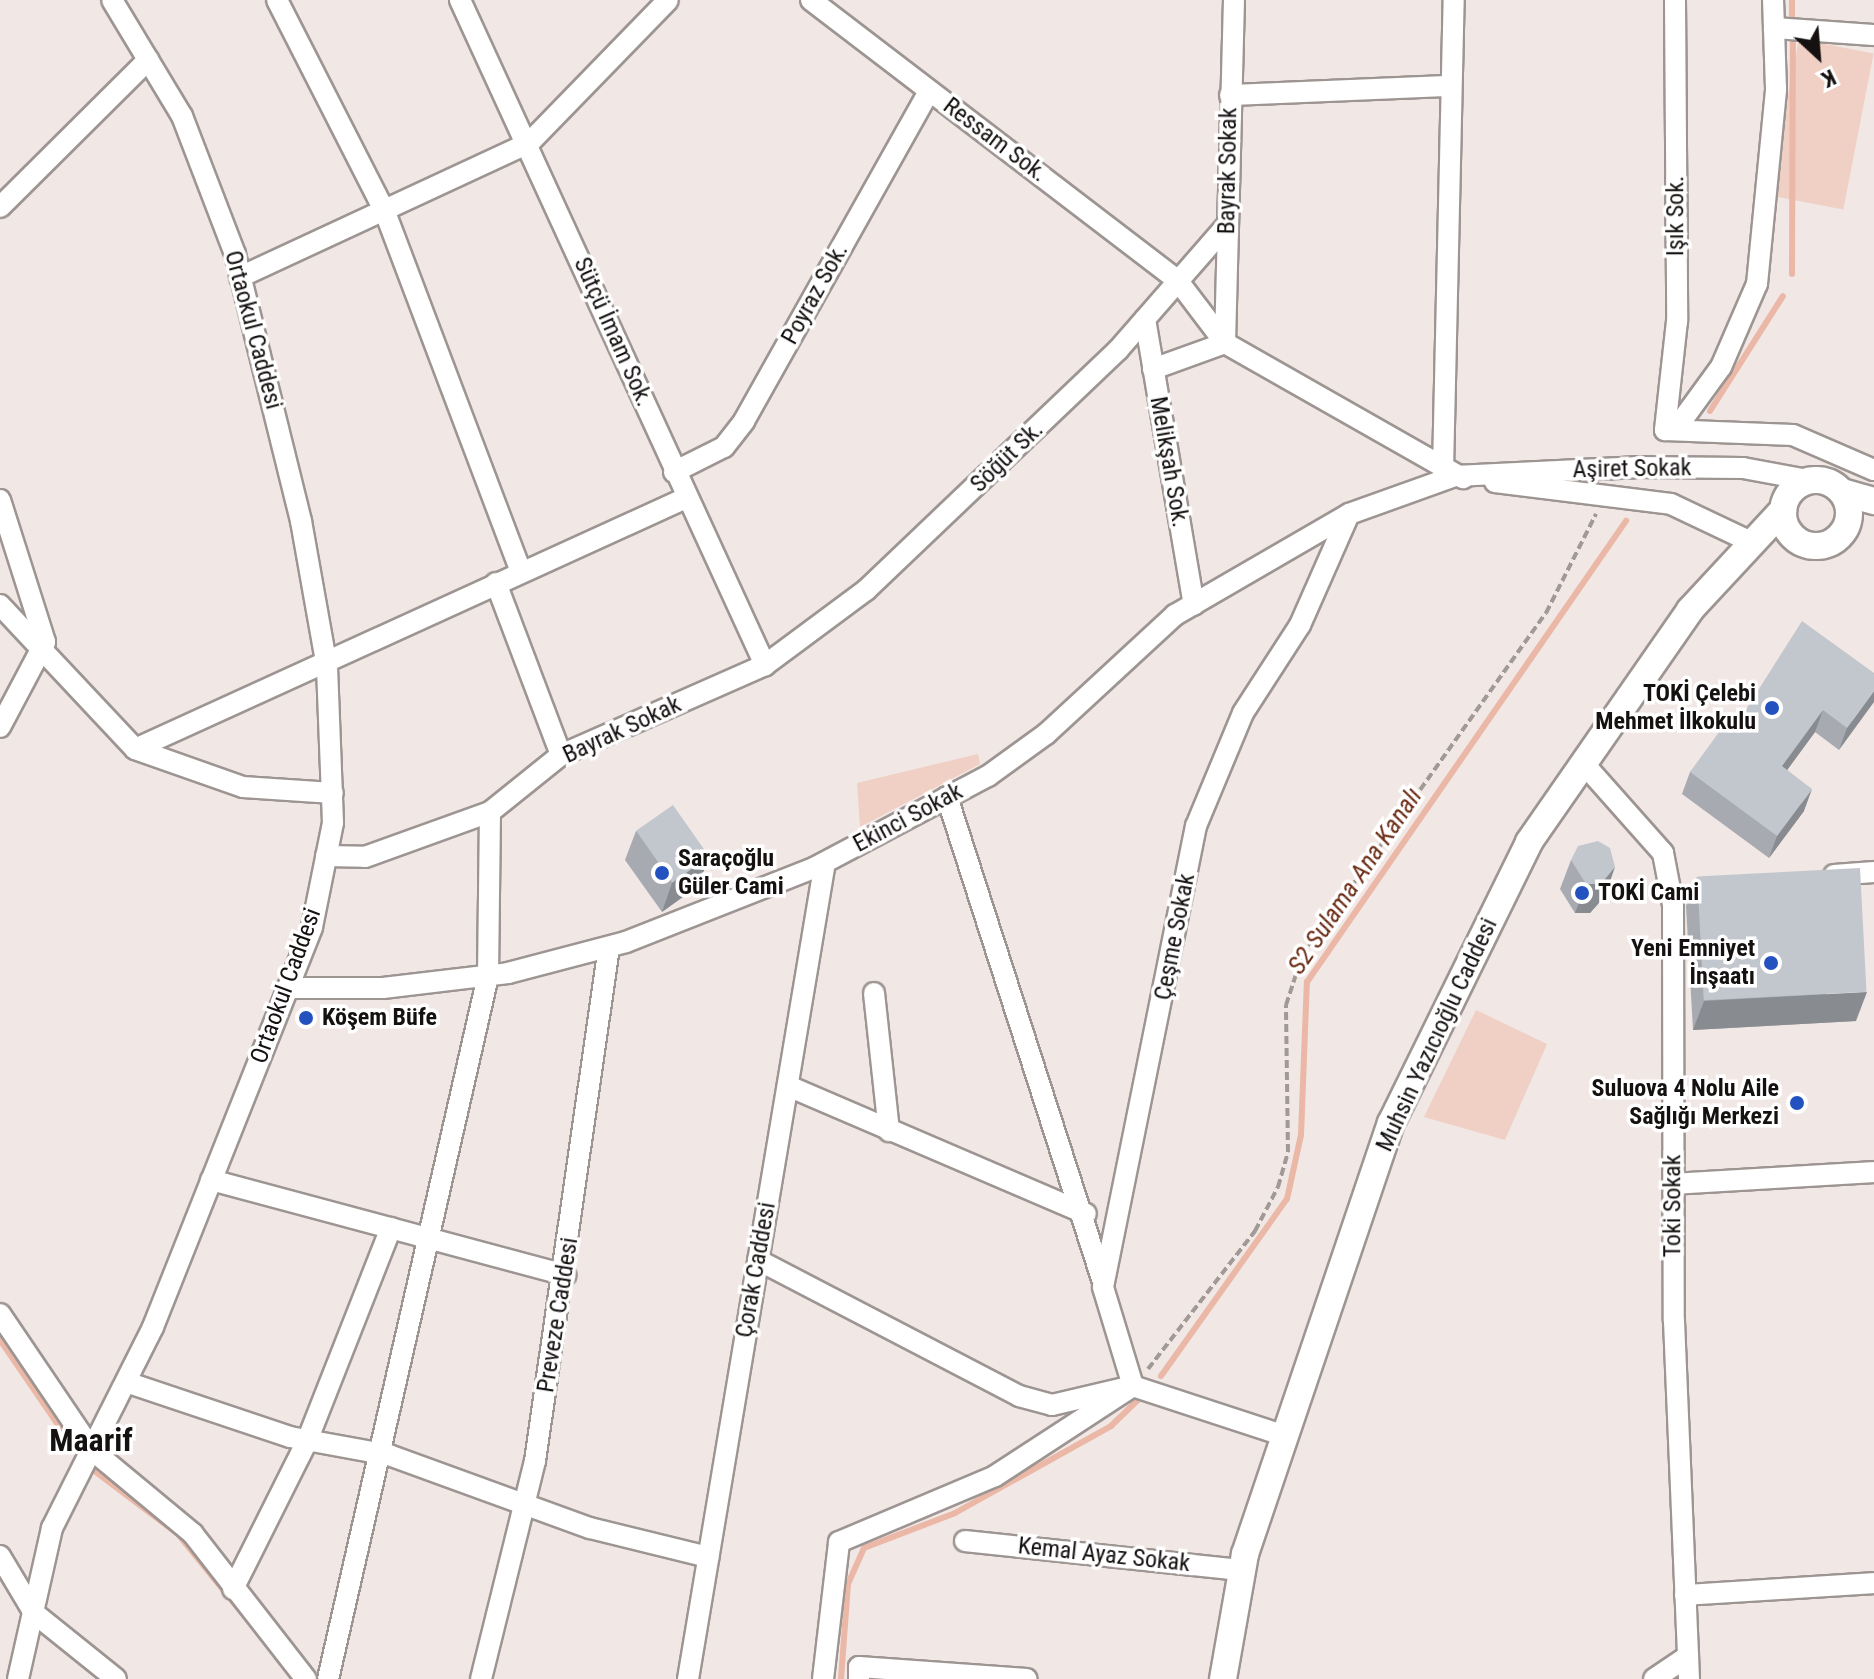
<!DOCTYPE html>
<meta charset="utf-8">
<style>
body{margin:0}
#map{position:relative;width:1874px;height:1679px;overflow:hidden;background:#f1e7e4;font-family:"Roboto Condensed",sans-serif}
div>[style]{position:absolute}
.green>*{inset:0;background:#f0cfc4;transform-origin:0 0}
.stream>*{height:6px;margin:-3px;padding:0 3px;transform-origin:3px;border-radius:3px;background:#ebb7a6}
.path>*{height:4px;margin-top:-2px;transform-origin:0;background:repeating-linear-gradient(90deg,#a09996 0 8px,transparent 0 12px)}
.roads{filter:drop-shadow(2px 0 #9d9592) drop-shadow(-2px 0 #9d9592) drop-shadow(0 2px #9d9592) drop-shadow(0 -2px #9d9592)}
.minor>*{height:20px;margin:-10px;padding:0 10px;transform-origin:10px;border-radius:10px;background:#fff}
.major>*{height:26px;margin:-13px;padding:0 13px;transform-origin:13px;border-radius:13px;background:#fff}
.major>.ring{margin:-13px;padding:0;box-sizing:content-box;background:none;border:26px solid #fff;border-radius:50%}
.wall>*{inset:0;background:#a7aab0}
.shaded-wall>*{inset:0;background:#888b90}
.building>*{inset:0;background:#c2c6cd;transform-origin:0 0}
.dots>*{width:22px;height:22px;translate:-50% -50%;box-sizing:border-box;border:4px solid #fff;border-radius:50%}
span{translate:-50% -50%;white-space:nowrap;text-align:center;line-height:1.15;-webkit-text-stroke:7px #fff;paint-order:stroke}
.street-label{font-size:24px;color:#141110}
.poi-label{font-size:24px;color:#141110;font-weight:700}
.right{translate:-100% -50%;text-align:right}
.left{translate:0 -50%;text-align:left}
.water-label{font-size:26px;color:#6d2f19;font-style:italic}
.district-label{font-size:32px;color:#141110;font-weight:700}
.north{position:absolute;left:1778px;top:16px;width:80px;height:80px;-webkit-text-stroke:6px #fff;paint-order:stroke;rotate:154deg;font-size:22px;font-weight:700;line-height:32px;text-align:center;color:#141110}
.north::after{content:'';display:block;margin:auto;width:28px;height:36px;background:#141110;clip-path:polygon(50% 0,100% 100%,50% 72%,0 100%)}
</style>
<div id="map">
<div class="green">
<div style="left:1799px;top:39px;width:76px;height:159px;rotate:11deg"></div>
<div style="clip-path:polygon(978px 754px,980px 764px,860px 827px,857px 783px)"></div>
<div style="clip-path:polygon(1476px 1010px,1547px 1044px,1505px 1140px,1424px 1117px)"></div>
</div>
<div class="stream">
<div style="left:1792px;top:0;width:21px;rotate:90deg"></div>
<div style="left:1792px;top:274px;width:231px;rotate:-89.8deg"></div>
<div style="left:1710px;top:411px;width:136px;rotate:-57.6deg"></div>
<div style="left:0;top:1340px;width:135px;rotate:55.6deg"></div>
<div style="left:1161px;top:1376px;width:217px;rotate:-54.6deg"></div>
<div style="left:1287px;top:1199px;width:66px;rotate:-77.7deg"></div>
<div style="left:1301px;top:1135px;width:153px;rotate:-87.8deg"></div>
<div style="left:1307px;top:982px;width:561px;rotate:-55.32deg"></div>
<div style="left:96px;top:1472px;width:103px;rotate:37.1deg"></div>
<div style="left:178px;top:1534px;width:114px;rotate:51deg"></div>
<div style="left:841px;top:1679px;width:95px;rotate:-85.8deg"></div>
<div style="left:848px;top:1584px;width:39px;rotate:-66deg"></div>
<div style="left:864px;top:1548px;width:97px;rotate:-21deg"></div>
<div style="left:955px;top:1513px;width:179px;rotate:-29.1deg"></div>
<div style="left:1111px;top:1426px;width:43px;rotate:-44.1deg"></div>
</div>
<div class="path">
<div style="left:1148px;top:1369px;width:175px;rotate:-52.2deg"></div>
<div style="left:1255px;top:1231px;width:50px;rotate:-62.4deg"></div>
<div style="left:1278px;top:1187px;width:36px;rotate:-74deg"></div>
<div style="left:1288px;top:1152px;width:147px;rotate:-90.8deg"></div>
<div style="left:1286px;top:1005px;width:52px;rotate:-71.9deg"></div>
<div style="left:1302px;top:956px;width:421px;rotate:-54.6deg"></div>
<div style="left:1546px;top:613px;width:111px;rotate:-63.2deg"></div>
</div>
<div class="roads">
<div class="minor">
<div style="left:277px;top:0;width:238px;rotate:63deg"></div>
<div style="left:385px;top:212px;width:385px;rotate:69.3deg"></div>
<div style="left:460px;top:0;width:732px;rotate:65.36deg"></div>
<div style="left:811px;top:0;width:462px;rotate:37.4deg"></div>
<div style="left:1178px;top:281px;width:78px;rotate:52.8deg"></div>
<div style="left:1225px;top:343px;width:274px;rotate:29.6deg"></div>
<div style="left:1675px;top:0;width:321px;rotate:89.6deg"></div>
<div style="left:1677px;top:321px;width:110px;rotate:96.3deg"></div>
<div style="left:1665px;top:430px;width:128px;rotate:2.2deg"></div>
<div style="left:1793px;top:435px;width:88px;rotate:23.4deg"></div>
<div style="left:1774px;top:28px;width:100px;rotate:4deg"></div>
<div style="left:1230px;top:95px;width:218px;rotate:-2.4deg"></div>
<div style="left:0;top:207px;width:209px;rotate:-44.8deg"></div>
<div style="left:240px;top:277px;width:319px;rotate:-24.9deg"></div>
<div style="left:529px;top:143px;width:199px;rotate:-45.8deg"></div>
<div style="left:1145px;top:319px;width:290px;rotate:80.3deg"></div>
<div style="left:1153px;top:369px;width:77px;rotate:-19.9deg"></div>
<div style="left:1225px;top:343px;width:343px;rotate:-88.5deg"></div>
<div style="left:1675px;top:430px;width:78px;rotate:-53.9deg"></div>
<div style="left:1721px;top:367px;width:90px;rotate:-66.6deg"></div>
<div style="left:1757px;top:284px;width:196px;rotate:-84.4deg"></div>
<div style="left:1776px;top:89px;width:89px;rotate:-91.9deg"></div>
<div style="left:1443px;top:470px;width:470px;rotate:-88.7deg"></div>
<div style="left:674px;top:472px;width:56px;rotate:-26.6deg"></div>
<div style="left:724px;top:447px;width:33px;rotate:-52deg"></div>
<div style="left:744px;top:421px;width:378px;rotate:-60.7deg"></div>
<div style="left:1495px;top:482px;width:177px;rotate:7.1deg"></div>
<div style="left:1671px;top:504px;width:91px;rotate:25.4deg"></div>
<div style="left:0;top:500px;width:149px;rotate:72.4deg"></div>
<div style="left:45px;top:642px;width:96px;rotate:117.9deg"></div>
<div style="left:496px;top:583px;width:184px;rotate:69.3deg"></div>
<div style="left:0;top:605px;width:197px;rotate:46.8deg"></div>
<div style="left:135px;top:749px;width:114px;rotate:19.4deg"></div>
<div style="left:243px;top:787px;width:90px;rotate:3.8deg"></div>
<div style="left:135px;top:749px;width:605px;rotate:-24.49deg"></div>
<div style="left:1584px;top:764px;width:119px;rotate:48.4deg"></div>
<div style="left:1663px;top:853px;width:53px;rotate:79.1deg"></div>
<div style="left:1673px;top:905px;width:416px;rotate:89.9deg"></div>
<div style="left:1674px;top:1321px;width:358px;rotate:87.6deg"></div>
<div style="left:947px;top:797px;width:506px;rotate:72.17deg"></div>
<div style="left:490px;top:812px;width:91px;rotate:-38.8deg"></div>
<div style="left:561px;top:755px;width:223px;rotate:-23.8deg"></div>
<div style="left:765px;top:665px;width:126px;rotate:-36.6deg"></div>
<div style="left:866px;top:590px;width:348px;rotate:-43.6deg"></div>
<div style="left:1118px;top:350px;width:166px;rotate:-48.9deg"></div>
<div style="left:326px;top:856px;width:39px;rotate:1deg"></div>
<div style="left:365px;top:857px;width:133px;rotate:-19.8deg"></div>
<div style="left:490px;top:812px;width:164px;rotate:90.7deg"></div>
<div style="left:488px;top:976px;width:721px;rotate:102.82deg"></div>
<div style="left:1834px;top:875px;width:40px;rotate:-4.3deg"></div>
<div style="left:287px;top:988px;width:96px"></div>
<div style="left:383px;top:988px;width:126px;rotate:-6.8deg"></div>
<div style="left:508px;top:973px;width:122px;rotate:-14.7deg"></div>
<div style="left:626px;top:942px;width:202px;rotate:-21.5deg"></div>
<div style="left:814px;top:868px;width:197px;rotate:-27.9deg"></div>
<div style="left:988px;top:776px;width:72px;rotate:-35.9deg"></div>
<div style="left:1046px;top:734px;width:176px;rotate:-42.7deg"></div>
<div style="left:1175px;top:615px;width:201px;rotate:-30.1deg"></div>
<div style="left:1349px;top:514px;width:113px;rotate:-19.7deg"></div>
<div style="left:1455px;top:476px;width:181px;rotate:-2.8deg"></div>
<div style="left:1636px;top:467px;width:107px;rotate:0.5deg"></div>
<div style="left:1743px;top:468px;width:66px;rotate:10.5deg"></div>
<div style="left:874px;top:993px;width:139px;rotate:83.8deg"></div>
<div style="left:788px;top:1086px;width:324px;rotate:23.2deg"></div>
<div style="left:211px;top:1180px;width:367px;rotate:15deg"></div>
<div style="left:1673px;top:1184px;width:201px;rotate:-3.4deg"></div>
<div style="left:758px;top:1260px;width:294px;rotate:27.5deg"></div>
<div style="left:1019px;top:1396px;width:34px;rotate:15deg"></div>
<div style="left:1052px;top:1405px;width:83px;rotate:-13.2deg"></div>
<div style="left:1133px;top:1386px;width:160px;rotate:18.2deg"></div>
<div style="left:0;top:1314px;width:164px;rotate:55.9deg"></div>
<div style="left:92px;top:1450px;width:131px;rotate:39.7deg"></div>
<div style="left:193px;top:1534px;width:184px;rotate:52.1deg"></div>
<div style="left:126px;top:1382px;width:173px;rotate:18.5deg"></div>
<div style="left:290px;top:1437px;width:101px;rotate:10.3deg"></div>
<div style="left:389px;top:1455px;width:214px;rotate:20deg"></div>
<div style="left:590px;top:1528px;width:122px;rotate:13.8deg"></div>
<div style="left:965px;top:1541px;width:279px;rotate:6deg"></div>
<div style="left:0;top:1556px;width:66px;rotate:59.2deg"></div>
<div style="left:34px;top:1613px;width:105px;rotate:38.8deg"></div>
<div style="left:233px;top:1589px;width:165px;rotate:-63.4deg"></div>
<div style="left:307px;top:1441px;width:229px;rotate:-68.5deg"></div>
<div style="left:1685px;top:1595px;width:189px;rotate:-3.6deg"></div>
<div style="left:18px;top:1679px;width:155px;rotate:-77.3deg"></div>
<div style="left:52px;top:1528px;width:225px;rotate:-63.3deg"></div>
<div style="left:153px;top:1327px;width:430px;rotate:-68.3deg"></div>
<div style="left:312px;top:927px;width:106px;rotate:-78.6deg"></div>
<div style="left:333px;top:823px;width:156px;rotate:-92.2deg"></div>
<div style="left:327px;top:667px;width:148px;rotate:-100.1deg"></div>
<div style="left:301px;top:521px;width:275px;rotate:-103.9deg"></div>
<div style="left:235px;top:254px;width:148px;rotate:-111deg"></div>
<div style="left:182px;top:116px;width:135px;rotate:-121.1deg"></div>
<div style="left:481px;top:1679px;width:225px;rotate:-76.1deg"></div>
<div style="left:535px;top:1461px;width:519px;rotate:-81.81deg"></div>
<div style="left:688px;top:1679px;width:828px;rotate:-80.48deg"></div>
<div style="left:823px;top:1679px;width:138px;rotate:-83.3deg"></div>
<div style="left:839px;top:1542px;width:169px;rotate:-22.9deg"></div>
<div style="left:995px;top:1476px;width:165px;rotate:-33.1deg"></div>
<div style="left:1133px;top:1386px;width:103px;rotate:-106.9deg"></div>
<div style="left:1103px;top:1287px;width:470px;rotate:-78.6deg"></div>
<div style="left:1196px;top:826px;width:122px;rotate:-67.4deg"></div>
<div style="left:1243px;top:713px;width:105px;rotate:-57.1deg"></div>
<div style="left:1300px;top:625px;width:121px;rotate:-66.2deg"></div>
<div style="left:859px;top:1679px;width:12px;rotate:-90deg"></div>
<div style="left:859px;top:1667px;width:168px;rotate:4.1deg"></div>
<div style="left:1654px;top:1679px;width:41px;rotate:-34.1deg"></div>
</div>
<div class="major">
<div class="ring" style="left:1783px;top:480px;width:40px;height:40px"></div>
<div style="left:1842px;top:492px;width:33px;rotate:16deg"></div>
<div style="left:1223px;top:1679px;width:127px;rotate:-80deg"></div>
<div style="left:1245px;top:1554px;width:455px;rotate:-71.3deg"></div>
<div style="left:1391px;top:1123px;width:313px;rotate:-63.8deg"></div>
<div style="left:1529px;top:842px;width:282px;rotate:-55.2deg"></div>
<div style="left:1690px;top:610px;width:137px;rotate:-47.1deg"></div>
</div>
</div>
<div class="wall">
<div style="clip-path:polygon(1874px 673px,1839px 750px,1815px 732px,1787px 770px,1804px 811px,1769px 858px,1682px 794px,1690px 772px,1738px 722px)"></div>
<div style="clip-path:polygon(636px 831px,709px 857px,698px 886px,662px 912px,625px 860px)"></div>
<div style="clip-path:polygon(1571px 860px,1605px 896px,1590px 913px,1575px 913px,1560px 889px)"></div>
<div style="clip-path:polygon(1697px 877px,1856px 1021px,1693px 1030px,1686px 906px)"></div>
</div>
<div class="shaded-wall">
<div style="clip-path:polygon(1874px 691px,1874px 702px,1839px 750px,1847px 728px)"></div>
<div style="clip-path:polygon(1823px 710px,1815px 732px,1774px 788px,1782px 766px)"></div>
<div style="clip-path:polygon(1812px 789px,1804px 811px,1769px 858px,1777px 836px)"></div>
<div style="clip-path:polygon(709px 857px,698px 886px,662px 912px,672px 883px)"></div>
<div style="clip-path:polygon(1615px 867px,1605px 896px,1590px 913px,1575px 913px,1586px 884px)"></div>
<div style="clip-path:polygon(1867px 992px,1856px 1021px,1693px 1030px,1704px 1001px)"></div>
</div>
<div class="building">
<div style="clip-path:polygon(1802px 621px,1874px 673px,1874px 691px,1847px 728px,1823px 710px,1782px 766px,1812px 789px,1777px 836px,1690px 772px,1730px 717px,1738px 722px)"></div>
<div style="left:673px;top:805px;width:63px;height:45px;rotate:55deg"></div>
<div style="clip-path:polygon(1598px 841px,1610px 848px,1615px 867px,1601px 884px,1586px 884px,1571px 860px,1578px 846px)"></div>
<div style="left:1860px;top:868px;width:124px;height:163px;rotate:87deg"></div>
</div>
<div class="dots">
<div style="left:1772px;top:708px;background:#2352c0"></div>
<div style="left:662px;top:873px;background:#2352c0"></div>
<div style="left:1582px;top:893px;background:#2352c0"></div>
<div style="left:1771px;top:963px;background:#2352c0"></div>
<div style="left:306px;top:1018px;background:#2352c0"></div>
<div style="left:1797px;top:1103px;background:#2352c0"></div>
</div>
<div class="street-label">
<span style="left:995px;top:140px;rotate:37deg">Ressam Sok.</span>
<span style="left:1228px;top:171px;rotate:-89deg">Bayrak Sokak</span>
<span style="left:1676px;top:216px;rotate:-90deg">Işık Sok.</span>
<span style="left:815px;top:294px;rotate:-61deg">Poyraz Sok.</span>
<span style="left:253px;top:330px;rotate:75deg">Ortaokul Caddesi</span>
<span style="left:613px;top:332px;rotate:66deg">Sütçü İmam Sok.</span>
<span style="left:1007px;top:457px;rotate:-44deg">Söğüt Sk.</span>
<span style="left:1169px;top:462px;rotate:80deg">Melikşah Sok.</span>
<span style="left:1632px;top:469px;rotate:-1deg">Aşiret Sokak</span>
<span style="left:622px;top:730px;rotate:-25deg">Bayrak Sokak</span>
<span style="left:908px;top:818px;rotate:-28deg">Ekinci Sokak</span>
<span style="left:1175px;top:937px;rotate:-79deg">Çeşme Sokak</span>
<span style="left:286px;top:986px;rotate:-70deg">Ortaokul Caddesi</span>
<span style="left:1437px;top:1035px;rotate:-65deg">Muhsin Yazıcıoğlu Caddesi</span>
<span style="left:1673px;top:1206px;rotate:-90deg">Toki Sokak</span>
<span style="left:756px;top:1270px;rotate:-80deg">Çorak Caddesi</span>
<span style="left:558px;top:1315px;rotate:-81deg">Preveze Caddesi</span>
<span style="left:1104px;top:1555px;rotate:6deg">Kemal Ayaz Sokak</span>
</div>
<div class="poi-label">
<span class="right" style="left:1756px;top:708px">TOKİ Çelebi<br>Mehmet İlkokulu</span>
<span class="left" style="left:678px;top:873px">Saraçoğlu<br>Güler Cami</span>
<span class="left" style="left:1598px;top:893px">TOKİ Cami</span>
<span class="right" style="left:1755px;top:963px">Yeni Emniyet<br>İnşaatı</span>
<span class="left" style="left:322px;top:1018px">Köşem Büfe</span>
<span class="right" style="left:1779px;top:1103px">Suluova 4 Nolu Aile<br>Sağlığı Merkezi</span>
</div>
<div class="water-label">
<span style="left:1355px;top:881px;rotate:-56deg">S2 Sulama Ana Kanalı</span>
</div>
<div class="district-label">
<span style="left:91px;top:1440px">Maarif</span>
</div>
<div class="north">K</div>
</div>
